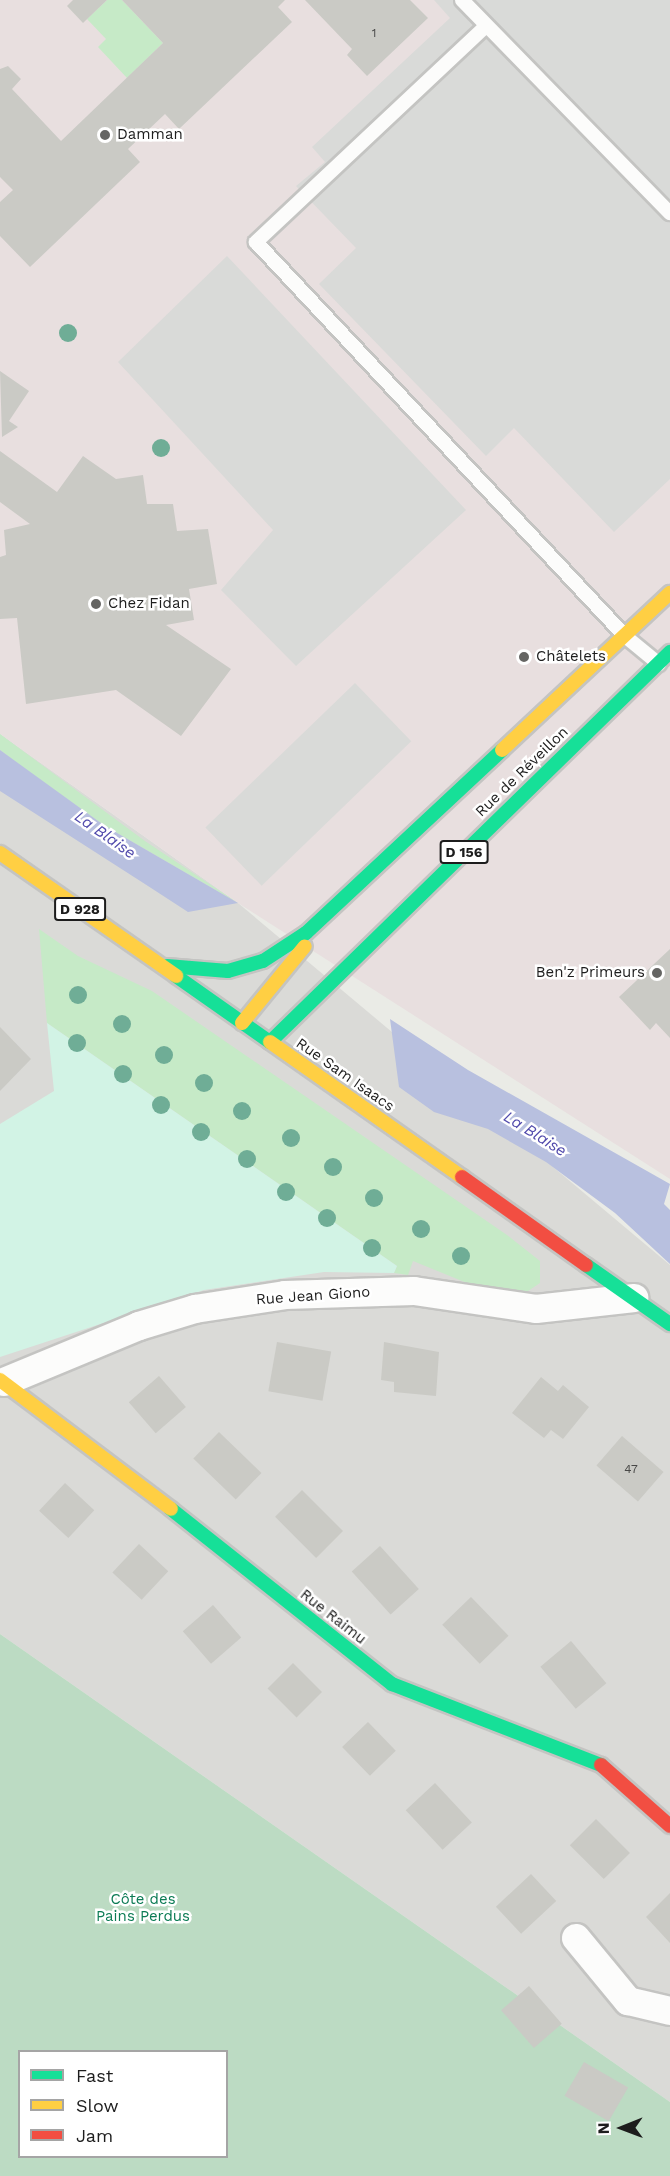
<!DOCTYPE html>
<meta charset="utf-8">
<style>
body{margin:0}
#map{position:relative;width:670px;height:2176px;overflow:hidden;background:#eaebe6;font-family:"Work Sans",sans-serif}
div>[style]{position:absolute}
.residential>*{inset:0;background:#dadad7}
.industrial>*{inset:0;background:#e8dfdf}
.grass>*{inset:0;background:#c6eac7}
.forest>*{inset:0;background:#bcdbc3}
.park>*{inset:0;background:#d2f3e5}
.parking>*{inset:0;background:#d9dad8;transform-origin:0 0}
.water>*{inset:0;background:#b8c0df}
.building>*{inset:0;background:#cacac5;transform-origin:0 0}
.roads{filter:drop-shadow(2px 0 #c4c4c2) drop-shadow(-2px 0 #c4c4c2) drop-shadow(0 2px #c4c4c2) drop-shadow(0 -2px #c4c4c2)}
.lane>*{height:14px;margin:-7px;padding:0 7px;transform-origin:7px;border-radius:7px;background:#fcfcfb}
.street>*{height:28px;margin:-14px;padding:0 14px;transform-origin:14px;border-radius:14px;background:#fcfcfb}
.fast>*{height:14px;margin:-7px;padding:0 7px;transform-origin:7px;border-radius:7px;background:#16e098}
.slow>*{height:14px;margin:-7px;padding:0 7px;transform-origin:7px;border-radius:7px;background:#ffcf43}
.jam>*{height:14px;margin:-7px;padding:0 7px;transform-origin:7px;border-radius:7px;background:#f24e42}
.trees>*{width:18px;height:18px;margin:-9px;border-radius:50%;background:#6fad96}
.dots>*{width:16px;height:16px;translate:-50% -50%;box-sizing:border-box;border:3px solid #fff;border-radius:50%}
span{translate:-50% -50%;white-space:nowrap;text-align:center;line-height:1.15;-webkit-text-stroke:5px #fff;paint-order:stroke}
.number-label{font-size:12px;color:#484847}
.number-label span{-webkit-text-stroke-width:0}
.shield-label span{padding:2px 4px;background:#fff;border:2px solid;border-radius:4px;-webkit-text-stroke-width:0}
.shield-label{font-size:14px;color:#1d1d1d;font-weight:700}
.poi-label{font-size:15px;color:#1d1d1d}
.left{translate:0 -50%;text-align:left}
.right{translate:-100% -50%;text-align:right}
.street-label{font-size:15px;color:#1d1d1d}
.park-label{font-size:15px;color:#0b7b54}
.water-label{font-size:16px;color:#514aac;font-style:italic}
.legend{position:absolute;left:18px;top:2050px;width:210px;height:108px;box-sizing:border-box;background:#fff;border:2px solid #a5a5a5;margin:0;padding:8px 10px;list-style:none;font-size:18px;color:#1d1d1d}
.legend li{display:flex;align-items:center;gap:12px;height:30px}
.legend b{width:30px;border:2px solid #a5a5a5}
.north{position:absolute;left:592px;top:2098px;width:60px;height:60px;-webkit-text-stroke:4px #fff;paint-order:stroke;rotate:269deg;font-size:16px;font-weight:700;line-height:24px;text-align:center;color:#1d1d1d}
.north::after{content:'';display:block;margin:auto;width:21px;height:27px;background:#1d1d1d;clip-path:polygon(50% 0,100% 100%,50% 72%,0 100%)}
</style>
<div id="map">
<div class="residential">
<div style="clip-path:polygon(0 734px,238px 903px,670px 1265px,670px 2102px,0 1634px)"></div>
</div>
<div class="industrial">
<div style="clip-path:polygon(0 0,670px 0,670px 1179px,238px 903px,0 734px)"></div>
</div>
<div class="grass">
<div style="clip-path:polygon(107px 0,122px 0,163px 43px,127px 78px,98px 47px,106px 39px,87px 19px)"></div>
<div style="clip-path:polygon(0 734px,145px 841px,238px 903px,105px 826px,28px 771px,0 750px)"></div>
<div style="clip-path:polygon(39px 929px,78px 956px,152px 991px,507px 1235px,540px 1261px,540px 1283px,522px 1295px,489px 1292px,413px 1261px,408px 1275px,394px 1273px,397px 1266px,47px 1023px)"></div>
</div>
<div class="forest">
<div style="clip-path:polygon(evenodd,0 1634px,670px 2102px,670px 2176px,0 2176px,0 1634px,20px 2052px,226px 2052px,226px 2156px,20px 2156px,20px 2052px)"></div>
</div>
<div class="park">
<div style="clip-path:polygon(47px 1023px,397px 1266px,394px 1273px,324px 1272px,204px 1290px,0 1357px,0 1124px,54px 1091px)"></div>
</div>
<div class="parking">
<div style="clip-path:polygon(434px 0,670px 0,670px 479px,614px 532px,514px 428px,486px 456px,319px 284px,356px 248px,296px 186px,325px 162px,312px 147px,450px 18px)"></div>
<div style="clip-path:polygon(227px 256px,466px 510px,296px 666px,221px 590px,273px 530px,118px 362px)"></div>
<div style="left:355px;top:683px;width:81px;height:208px;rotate:46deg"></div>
</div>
<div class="water">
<div style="clip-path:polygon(0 750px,105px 826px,238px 903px,188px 912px,148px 886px,0 791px)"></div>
<div style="clip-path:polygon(390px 1019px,468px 1070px,670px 1184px,664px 1204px,670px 1210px,670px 1264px,615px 1213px,546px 1162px,488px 1129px,434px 1112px,399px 1087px)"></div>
</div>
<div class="building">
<div style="clip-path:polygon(73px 0,107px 0,83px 23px,67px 6px)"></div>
<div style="clip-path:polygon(122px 0,285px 0,278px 7px,292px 22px,179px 129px,165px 114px,128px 149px,140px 162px,30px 267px,0 236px,0 202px,13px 190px,0 177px,0 69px,8px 66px,21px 79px,12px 89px,61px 141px,163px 43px)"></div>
<div style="clip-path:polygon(305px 0,410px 0,428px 18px,367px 76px,347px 55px,352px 49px)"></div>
<div style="clip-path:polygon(0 371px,29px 391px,9px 421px,18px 427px,2px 437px)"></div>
<div style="clip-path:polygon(0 451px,57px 492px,83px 456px,116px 479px,143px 475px,147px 504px,173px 504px,177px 531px,208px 529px,217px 584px,189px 589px,194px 620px,166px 625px,231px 669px,181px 736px,116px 690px,26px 704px,17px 618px,0 619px,0 557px,6px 555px,4px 530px,30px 524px,0 502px)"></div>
<div style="clip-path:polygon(670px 949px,670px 1038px,656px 1023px,650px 1030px,619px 997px)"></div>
<div style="clip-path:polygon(0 1027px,31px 1059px,0 1091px)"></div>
<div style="left:277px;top:1342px;width:55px;height:50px;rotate:10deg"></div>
<div style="clip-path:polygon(384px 1342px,439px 1352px,436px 1396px,394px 1392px,394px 1382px,381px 1380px)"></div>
<div style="left:159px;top:1376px;width:41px;height:40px;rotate:49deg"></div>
<div style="clip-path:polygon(541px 1377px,558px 1391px,563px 1385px,589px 1407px,563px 1439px,551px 1430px,544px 1438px,512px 1413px)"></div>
<div style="left:219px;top:1432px;width:59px;height:37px;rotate:44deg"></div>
<div style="left:622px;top:1436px;width:55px;height:39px;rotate:41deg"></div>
<div style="left:65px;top:1483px;width:40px;height:38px;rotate:43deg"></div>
<div style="left:302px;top:1490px;width:58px;height:38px;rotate:45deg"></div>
<div style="left:139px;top:1544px;width:40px;height:39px;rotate:43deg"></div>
<div style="left:380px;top:1546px;width:58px;height:38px;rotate:48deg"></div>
<div style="left:471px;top:1597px;width:54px;height:40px;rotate:46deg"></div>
<div style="left:213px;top:1605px;width:43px;height:40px;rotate:49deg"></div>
<div style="left:571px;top:1641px;width:55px;height:40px;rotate:50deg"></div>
<div style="left:293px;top:1663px;width:41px;height:36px;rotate:45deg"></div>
<div style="left:368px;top:1722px;width:40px;height:36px;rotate:46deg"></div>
<div style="left:435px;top:1783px;width:54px;height:40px;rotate:47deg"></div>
<div style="left:596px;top:1819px;width:48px;height:37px;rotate:45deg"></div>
<div style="left:531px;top:1874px;width:37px;height:48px;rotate:47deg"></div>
<div style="clip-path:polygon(670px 1893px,670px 1943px,646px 1917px)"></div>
<div style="left:529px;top:1986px;width:50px;height:37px;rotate:49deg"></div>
<div style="left:584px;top:2062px;width:51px;height:39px;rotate:30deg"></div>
</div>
<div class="roads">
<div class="lane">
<div style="left:462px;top:0;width:298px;rotate:45.7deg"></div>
<div style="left:486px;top:26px;width:316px;rotate:136.8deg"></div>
<div style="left:256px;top:242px;width:540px;rotate:46.88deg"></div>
<div style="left:625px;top:636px;width:44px;rotate:39.5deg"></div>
</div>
<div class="street">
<div style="left:4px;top:1382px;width:146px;rotate:-22.5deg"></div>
<div style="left:139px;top:1326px;width:59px;rotate:-16.9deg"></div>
<div style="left:195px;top:1309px;width:91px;rotate:-8.8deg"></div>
<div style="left:285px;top:1295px;width:129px;rotate:-1.8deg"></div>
<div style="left:414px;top:1291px;width:123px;rotate:8.4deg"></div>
<div style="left:536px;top:1309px;width:99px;rotate:-6.4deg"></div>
<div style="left:576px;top:1938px;width:82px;rotate:50.5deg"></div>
<div style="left:628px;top:2001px;width:43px;rotate:13.4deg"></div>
</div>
<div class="fast">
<div style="left:167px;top:966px;width:61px;rotate:4.7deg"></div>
<div style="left:228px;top:971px;width:36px;rotate:-16deg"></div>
<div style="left:263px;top:961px;width:51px;rotate:-33.1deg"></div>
<div style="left:306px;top:933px;width:268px;rotate:-43deg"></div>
<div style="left:176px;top:976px;width:115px;rotate:35.1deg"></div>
<div style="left:270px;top:1042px;width:559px;rotate:-44.27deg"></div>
<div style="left:586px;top:1265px;width:103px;rotate:35.1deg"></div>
<div style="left:171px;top:1509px;width:282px;rotate:38.4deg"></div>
<div style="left:392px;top:1684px;width:224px;rotate:21.2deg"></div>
</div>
<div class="slow">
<div style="left:502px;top:750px;width:230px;rotate:-43.1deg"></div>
<div style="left:0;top:853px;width:215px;rotate:34.9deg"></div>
<div style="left:242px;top:1023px;width:99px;rotate:-50.7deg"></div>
<div style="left:270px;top:1042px;width:235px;rotate:35.1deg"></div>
<div style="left:0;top:1380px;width:214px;rotate:37deg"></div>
</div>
<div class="jam">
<div style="left:462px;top:1177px;width:152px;rotate:35.4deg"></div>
<div style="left:601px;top:1765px;width:92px;rotate:41.5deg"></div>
</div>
</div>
<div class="trees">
<div style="left:68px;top:333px"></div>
<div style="left:161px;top:448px"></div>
<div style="left:78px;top:995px"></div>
<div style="left:122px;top:1024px"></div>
<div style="left:77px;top:1043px"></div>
<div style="left:164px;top:1055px"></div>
<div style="left:123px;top:1074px"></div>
<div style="left:204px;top:1083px"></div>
<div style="left:161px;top:1105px"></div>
<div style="left:242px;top:1111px"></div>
<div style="left:201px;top:1132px"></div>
<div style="left:291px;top:1138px"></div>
<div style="left:247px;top:1159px"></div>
<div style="left:333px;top:1167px"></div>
<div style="left:286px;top:1192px"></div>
<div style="left:374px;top:1198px"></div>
<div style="left:327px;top:1218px"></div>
<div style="left:421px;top:1229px"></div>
<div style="left:372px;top:1248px"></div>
<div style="left:461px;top:1256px"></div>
</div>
<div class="dots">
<div style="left:105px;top:135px;background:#656563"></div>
<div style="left:96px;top:604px;background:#656563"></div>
<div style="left:524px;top:657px;background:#656563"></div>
<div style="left:657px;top:973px;background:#656563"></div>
</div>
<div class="number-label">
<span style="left:374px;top:34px">1</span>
<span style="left:631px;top:1470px">47</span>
</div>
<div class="shield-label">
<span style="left:464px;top:852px">D 156</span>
<span style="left:80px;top:909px">D 928</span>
</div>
<div class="poi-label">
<span class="left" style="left:117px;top:135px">Damman</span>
<span class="left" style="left:108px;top:604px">Chez Fidan</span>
<span class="left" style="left:536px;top:657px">Châtelets</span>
<span class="right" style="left:645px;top:973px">Ben'z Primeurs</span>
</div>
<div class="street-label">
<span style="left:522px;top:772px;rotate:-44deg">Rue de Réveillon</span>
<span style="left:345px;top:1075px;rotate:35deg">Rue Sam Isaacs</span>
<span style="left:313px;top:1296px;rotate:-4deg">Rue Jean Giono</span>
<span style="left:333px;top:1617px;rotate:38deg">Rue Raimu</span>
</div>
<div class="park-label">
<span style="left:143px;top:1908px">Côte des<br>Pains Perdus</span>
</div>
<div class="water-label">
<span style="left:105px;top:835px;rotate:35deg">La Blaise</span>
<span style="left:535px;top:1134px;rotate:32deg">La Blaise</span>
</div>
<ul class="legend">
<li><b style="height:8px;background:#16e098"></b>Fast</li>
<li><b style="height:8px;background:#ffcf43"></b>Slow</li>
<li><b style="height:8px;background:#f24e42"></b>Jam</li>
</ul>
<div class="north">N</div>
</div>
